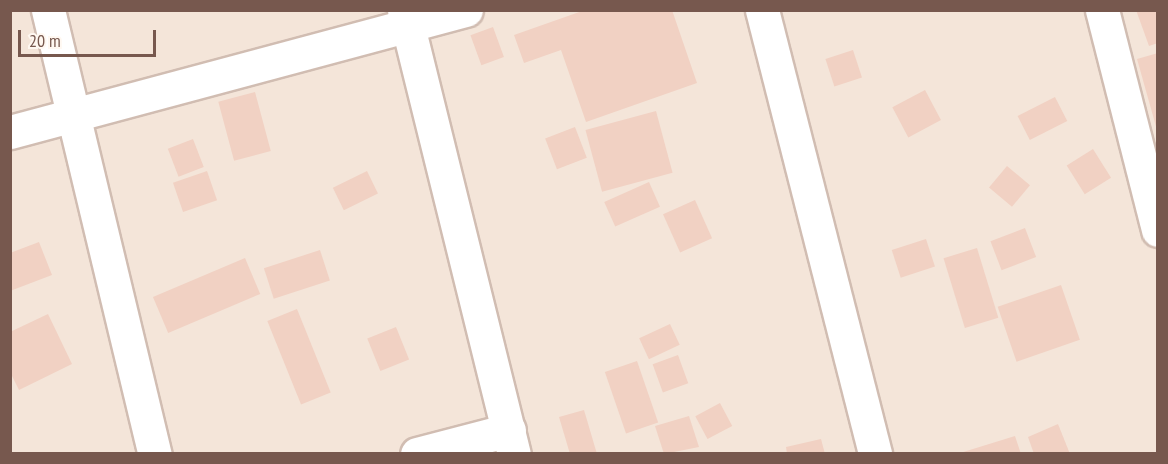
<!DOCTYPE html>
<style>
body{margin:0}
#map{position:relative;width:1168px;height:464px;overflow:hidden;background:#fcf4eb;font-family:"PT Sans Narrow",sans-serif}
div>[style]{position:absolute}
.residential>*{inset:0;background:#f4e5d9;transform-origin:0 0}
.building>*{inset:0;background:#f1d1c3;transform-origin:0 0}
.roads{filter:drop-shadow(2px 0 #d1bdb2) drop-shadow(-2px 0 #d1bdb2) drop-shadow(0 2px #d1bdb2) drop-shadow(0 -2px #d1bdb2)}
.minor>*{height:33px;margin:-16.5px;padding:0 16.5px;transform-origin:16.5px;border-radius:16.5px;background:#fff}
span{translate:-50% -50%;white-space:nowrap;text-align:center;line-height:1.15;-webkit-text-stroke:6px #fff8f1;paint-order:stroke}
.frame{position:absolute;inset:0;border:12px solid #77584e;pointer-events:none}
.scale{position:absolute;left:18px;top:30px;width:138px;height:27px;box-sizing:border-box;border:3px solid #77584e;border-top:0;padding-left:8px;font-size:18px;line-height:21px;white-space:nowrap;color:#77584e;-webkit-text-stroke:4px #fff8f1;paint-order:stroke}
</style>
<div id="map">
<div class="residential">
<div style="left:11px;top:11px;width:1146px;height:442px"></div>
</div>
<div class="building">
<div style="clip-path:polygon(585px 10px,672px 10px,697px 83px,586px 122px,561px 50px,524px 63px,514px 35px)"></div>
<div style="clip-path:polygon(1136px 10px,1158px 10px,1158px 43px,1149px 46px)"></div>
<div style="left:493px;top:27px;width:32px;height:24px;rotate:70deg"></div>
<div style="left:853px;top:50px;width:29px;height:29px;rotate:72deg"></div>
<div style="clip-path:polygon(1158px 53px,1158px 130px,1157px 130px,1137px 59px)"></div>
<div style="left:925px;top:90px;width:34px;height:37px;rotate:62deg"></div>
<div style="left:255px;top:92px;width:61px;height:38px;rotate:75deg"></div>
<div style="left:1055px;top:97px;width:27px;height:42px;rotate:63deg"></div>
<div style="left:656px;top:111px;width:64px;height:73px;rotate:75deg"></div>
<div style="left:575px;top:127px;width:33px;height:32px;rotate:69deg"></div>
<div style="left:193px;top:139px;width:30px;height:27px;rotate:69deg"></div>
<div style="left:1093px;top:149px;width:34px;height:31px;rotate:58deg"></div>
<div style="left:1007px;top:166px;width:30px;height:28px;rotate:40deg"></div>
<div style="left:207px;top:171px;width:31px;height:36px;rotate:71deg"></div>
<div style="left:367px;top:171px;width:25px;height:38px;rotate:64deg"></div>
<div style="left:649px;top:182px;width:27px;height:49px;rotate:66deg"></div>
<div style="left:695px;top:200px;width:42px;height:35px;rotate:66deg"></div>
<div style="left:1025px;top:228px;width:31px;height:37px;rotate:69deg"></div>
<div style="left:926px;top:239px;width:29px;height:36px;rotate:72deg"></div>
<div style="clip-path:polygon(39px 242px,52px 275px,10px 291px,10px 253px)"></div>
<div style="left:977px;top:248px;width:73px;height:35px;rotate:73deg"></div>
<div style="left:320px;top:250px;width:32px;height:59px;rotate:72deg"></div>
<div style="left:245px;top:258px;width:39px;height:100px;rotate:67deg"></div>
<div style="left:1061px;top:285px;width:58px;height:67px;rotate:71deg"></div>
<div style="left:297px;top:309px;width:90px;height:32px;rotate:68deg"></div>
<div style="clip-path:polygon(48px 314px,72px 364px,19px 390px,10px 372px,10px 332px)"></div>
<div style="left:670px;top:324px;width:23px;height:34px;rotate:65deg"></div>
<div style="left:396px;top:327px;width:35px;height:31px;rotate:68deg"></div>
<div style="left:678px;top:355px;width:30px;height:27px;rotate:70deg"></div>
<div style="left:637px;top:361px;width:65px;height:34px;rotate:71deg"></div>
<div style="left:720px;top:403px;width:26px;height:28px;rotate:62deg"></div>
<div style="clip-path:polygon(584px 410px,597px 454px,570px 454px,559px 417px)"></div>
<div style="clip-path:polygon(689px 416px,699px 447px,664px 454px,655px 426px)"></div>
<div style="clip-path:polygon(1058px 424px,1070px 454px,1034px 454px,1028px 437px)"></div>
<div style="clip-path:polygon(1015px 436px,1021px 454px,960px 454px,960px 453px)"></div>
<div style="clip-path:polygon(821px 439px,825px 454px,787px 454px,786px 447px)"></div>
</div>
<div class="roads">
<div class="minor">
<div style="left:48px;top:10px;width:457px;rotate:76.5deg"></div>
<div style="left:404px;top:10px;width:457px;rotate:76.1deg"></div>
<div style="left:762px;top:10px;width:458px;rotate:75.7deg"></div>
<div style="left:1102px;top:10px;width:227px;rotate:75.7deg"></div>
<div style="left:10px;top:132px;width:472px;rotate:-15deg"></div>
<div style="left:417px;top:454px;width:95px;rotate:-14.6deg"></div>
</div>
</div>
<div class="frame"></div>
<div class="scale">20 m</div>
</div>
